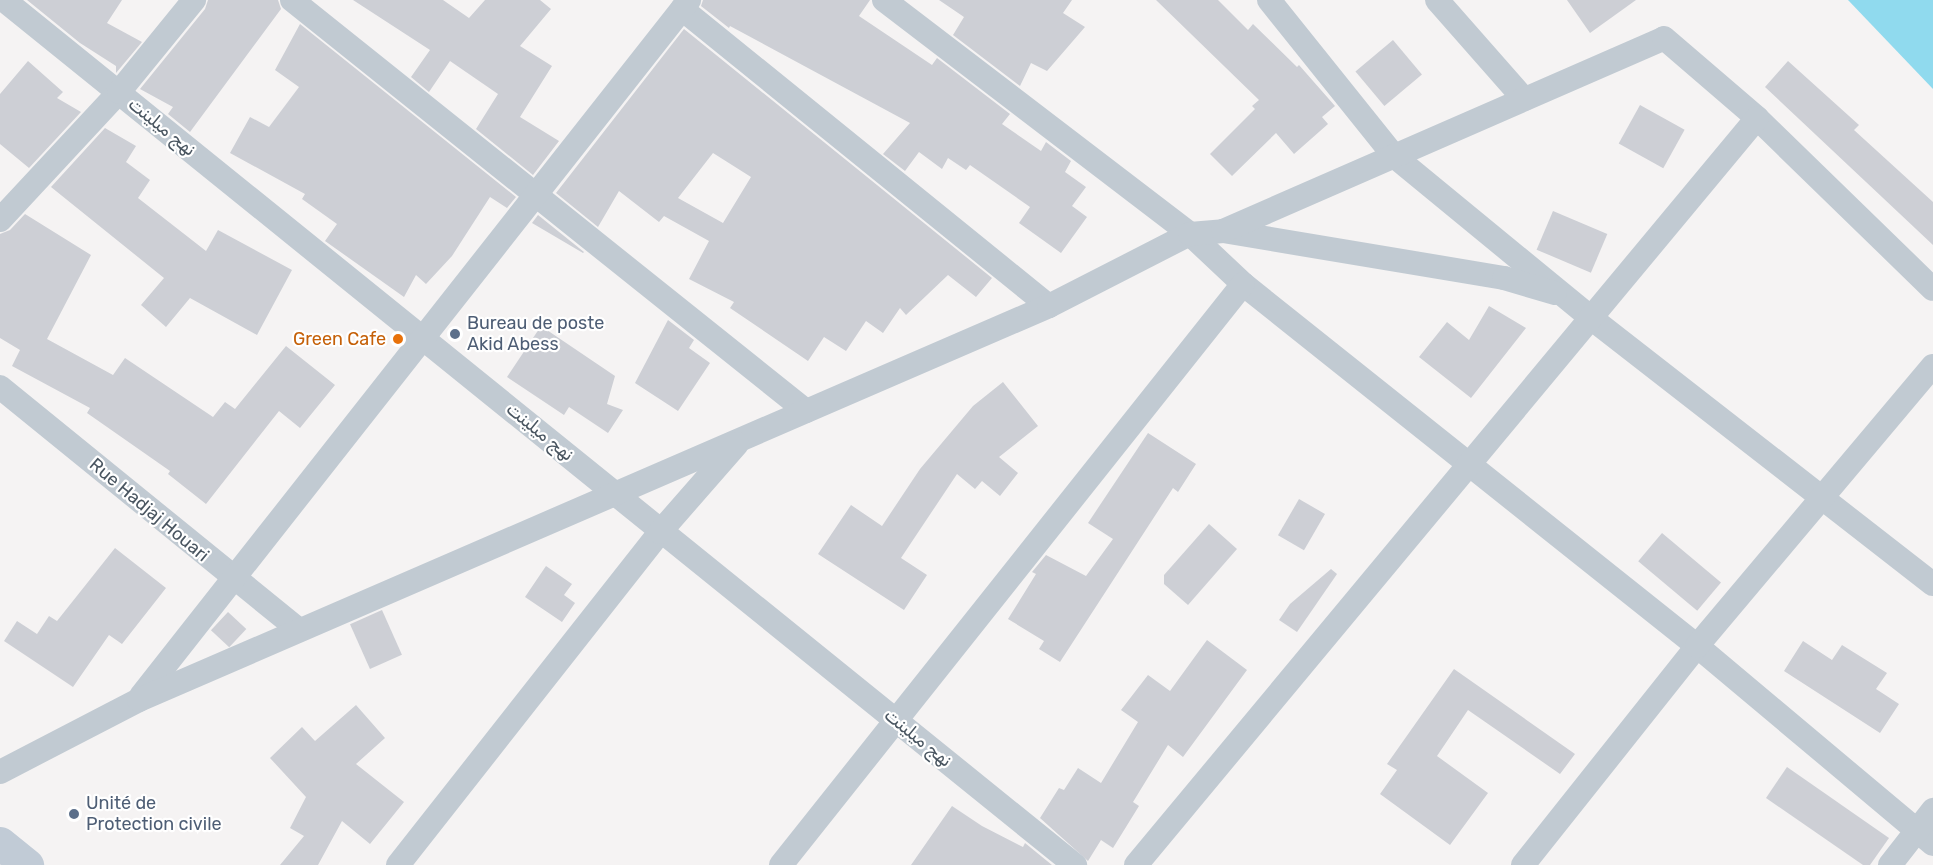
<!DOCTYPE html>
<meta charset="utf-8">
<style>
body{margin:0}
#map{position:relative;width:1933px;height:865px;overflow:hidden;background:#f5f3f3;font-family:Rubik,Vazirmatn,sans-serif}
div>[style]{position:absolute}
.water>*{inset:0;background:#90daee}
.building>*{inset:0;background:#cdcfd5;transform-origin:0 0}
.street>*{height:24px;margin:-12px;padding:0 12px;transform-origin:12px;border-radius:12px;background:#c1cad2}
.secondary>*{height:33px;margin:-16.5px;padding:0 16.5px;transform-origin:16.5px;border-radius:16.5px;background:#c1cbd6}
.dots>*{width:16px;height:16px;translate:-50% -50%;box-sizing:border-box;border:3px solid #fff;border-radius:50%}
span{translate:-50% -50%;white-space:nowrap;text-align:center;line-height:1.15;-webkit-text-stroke:4.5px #fff;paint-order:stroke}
.street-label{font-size:18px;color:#4a5661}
.service-label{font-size:18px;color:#4e5e75}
.left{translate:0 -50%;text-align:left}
.food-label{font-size:18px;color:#c56008}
.right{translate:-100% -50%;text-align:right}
</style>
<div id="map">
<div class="water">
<div style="clip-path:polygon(1848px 0,1933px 0,1933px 89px)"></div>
</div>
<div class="building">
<div style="clip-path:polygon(27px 0,122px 0,107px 23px,142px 42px,116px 73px,116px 66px,80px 43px)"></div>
<div style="clip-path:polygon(208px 0,278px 0,281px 9px,190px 132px,168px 114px,173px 107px,140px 89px,205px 9px)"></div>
<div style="clip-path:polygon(353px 0,443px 0,469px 18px,485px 0,540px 0,551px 9px,520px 46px,552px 66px,520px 117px,559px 141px,533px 175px,476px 129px,498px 94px,450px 61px,429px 92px,411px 77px,430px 50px)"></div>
<div style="clip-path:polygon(703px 0,870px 0,859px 16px,932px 65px,937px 58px,1010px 114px,1002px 124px,1041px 151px,1046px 142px,1071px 161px,1065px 172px,1086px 187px,1072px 206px,1087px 217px,1061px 253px,1019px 223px,1030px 207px,970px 165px,966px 170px,948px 158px,942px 169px,919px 152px,905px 171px,883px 154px,910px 123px,730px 26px,729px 28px,701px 6px)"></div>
<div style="clip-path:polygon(939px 0,1072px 0,1063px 13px,1085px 27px,1047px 71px,1031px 63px,1020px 86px,953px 35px,964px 17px)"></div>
<div style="clip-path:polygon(1156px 0,1218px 0,1248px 30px,1253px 24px,1297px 67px,1299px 65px,1335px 106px,1322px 117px,1328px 124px,1294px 154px,1276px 133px,1232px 176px,1210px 154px,1255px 109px,1252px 106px,1259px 100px)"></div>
<div style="clip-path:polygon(1567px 0,1636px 0,1590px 33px)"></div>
<div style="clip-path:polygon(300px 24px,516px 197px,507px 208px,490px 197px,452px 256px,426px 284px,416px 275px,404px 297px,325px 241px,337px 224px,302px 199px,305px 194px,230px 153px,250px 117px,269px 127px,299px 87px,275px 70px)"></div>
<div style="clip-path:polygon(evenodd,684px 29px,992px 278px,976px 297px,948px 275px,906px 315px,900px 308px,883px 333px,866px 321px,846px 351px,824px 337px,808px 361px,730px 308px,734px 302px,689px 279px,709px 241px,664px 216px,659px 222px,619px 191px,598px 227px,556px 193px,684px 29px,713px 153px,751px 177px,723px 223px,678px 198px,713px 153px)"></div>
<div style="left:1393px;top:40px;width:45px;height:49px;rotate:50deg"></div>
<div style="clip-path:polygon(28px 61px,63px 92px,57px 98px,81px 112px,29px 168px,0 144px,0 94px)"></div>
<div style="clip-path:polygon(1788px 61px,1859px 125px,1854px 130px,1933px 202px,1933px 245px,1765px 87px)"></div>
<div style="left:1640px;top:105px;width:51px;height:44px;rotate:29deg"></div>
<div style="clip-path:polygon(105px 128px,136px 146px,126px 162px,150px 180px,138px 198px,206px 251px,218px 230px,292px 270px,257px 335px,190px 298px,166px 327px,141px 305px,164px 278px,51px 187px)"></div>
<div style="left:1553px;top:211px;width:59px;height:42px;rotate:23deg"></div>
<div style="clip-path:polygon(25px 214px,91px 255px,47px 339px,113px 375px,125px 358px,213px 417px,225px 402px,235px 409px,286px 346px,335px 385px,300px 428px,279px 411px,206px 504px,168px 474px,170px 471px,87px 413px,90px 408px,12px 366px,20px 350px,0 338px,0 234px,10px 230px)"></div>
<div style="clip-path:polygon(538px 215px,584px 252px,583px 253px,532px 223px)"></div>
<div style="clip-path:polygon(1489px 306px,1526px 328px,1471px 398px,1419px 357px,1447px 322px,1469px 340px)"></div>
<div style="clip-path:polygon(668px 320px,694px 340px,689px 348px,710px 363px,678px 411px,635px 383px)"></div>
<div style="clip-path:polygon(541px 326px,615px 376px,607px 404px,623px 410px,608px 433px,569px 407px,564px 415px,507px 377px)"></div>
<div style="clip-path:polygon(1003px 382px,1038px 426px,999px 457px,1018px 473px,1000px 496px,982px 481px,975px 489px,957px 474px,901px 558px,927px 575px,904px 610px,818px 554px,851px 505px,882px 526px,920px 469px,973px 406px)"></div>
<div style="clip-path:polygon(1148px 433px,1196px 464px,1178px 492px,1173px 488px,1060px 662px,1039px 649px,1044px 641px,1008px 619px,1036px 574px,1032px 572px,1046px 555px,1086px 576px,1113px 539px,1088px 523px)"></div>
<div style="left:1299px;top:499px;width:30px;height:42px;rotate:30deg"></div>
<div style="clip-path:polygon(1209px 524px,1237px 549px,1188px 605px,1164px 584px,1164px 575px)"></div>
<div style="left:1662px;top:533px;width:77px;height:37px;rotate:40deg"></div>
<div style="clip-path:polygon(115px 548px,166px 588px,122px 644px,109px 635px,73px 687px,4px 641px,17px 621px,37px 634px,49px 616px,57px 621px)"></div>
<div style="clip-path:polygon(546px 566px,572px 584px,564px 595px,575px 603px,562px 622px,525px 597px)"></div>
<div style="clip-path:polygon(1331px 569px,1337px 574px,1297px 632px,1279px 620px,1290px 604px)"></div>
<div style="left:382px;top:610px;width:49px;height:35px;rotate:66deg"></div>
<div style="left:228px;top:612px;width:25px;height:25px;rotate:43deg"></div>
<div style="clip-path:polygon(1207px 640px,1247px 670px,1183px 757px,1168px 745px,1133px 802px,1139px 806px,1113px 848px,1101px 840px,1088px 861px,1040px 818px,1059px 788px,1064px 790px,1078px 768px,1101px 783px,1138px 722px,1121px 710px,1148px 675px,1170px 691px)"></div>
<div style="clip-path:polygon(1803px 641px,1832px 660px,1842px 645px,1887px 673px,1876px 689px,1899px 704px,1880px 733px,1784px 671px)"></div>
<div style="clip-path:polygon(1454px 669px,1575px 754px,1560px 774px,1468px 710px,1437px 756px,1488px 793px,1450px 845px,1380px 794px,1397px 770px,1387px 764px)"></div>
<div style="clip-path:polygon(356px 705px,385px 738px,356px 764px,404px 802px,370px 844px,342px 821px,318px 865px,280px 865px,304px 836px,290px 828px,306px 797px,270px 758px,302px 727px,315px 741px)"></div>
<div style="clip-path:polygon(1787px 767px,1889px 838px,1870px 865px,1863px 865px,1766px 798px)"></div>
<div style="clip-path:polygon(952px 806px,982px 826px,1023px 847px,1025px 843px,1052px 865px,911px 865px)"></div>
</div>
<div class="street">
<div style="left:4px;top:0;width:1377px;rotate:38.93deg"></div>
<div style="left:292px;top:0;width:658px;rotate:38.65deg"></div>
<div style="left:884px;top:0;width:385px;rotate:37.4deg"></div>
<div style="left:1190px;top:234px;width:73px;rotate:43.3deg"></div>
<div style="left:1243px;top:284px;width:581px;rotate:38.57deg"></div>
<div style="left:1697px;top:646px;width:308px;rotate:40deg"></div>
<div style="left:1269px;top:0;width:200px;rotate:51.3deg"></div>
<div style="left:1394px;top:156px;width:255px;rotate:39.4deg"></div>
<div style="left:1591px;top:318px;width:433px;rotate:37.9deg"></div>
<div style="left:1437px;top:0;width:132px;rotate:48.7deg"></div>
<div style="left:682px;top:9px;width:472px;rotate:39deg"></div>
<div style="left:0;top:220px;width:175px;rotate:-47.1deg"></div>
<div style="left:119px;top:92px;width:119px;rotate:-50.8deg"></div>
<div style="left:1223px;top:231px;width:285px;rotate:9.5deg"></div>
<div style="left:1504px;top:278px;width:53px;rotate:16.4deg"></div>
<div style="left:0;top:387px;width:385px;rotate:39.1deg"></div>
<div style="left:141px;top:696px;width:886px;rotate:-51.78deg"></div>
<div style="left:0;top:772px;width:157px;rotate:-27.4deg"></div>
<div style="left:139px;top:700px;width:992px;rotate:-23.41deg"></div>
<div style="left:1049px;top:306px;width:158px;rotate:-27.1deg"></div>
<div style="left:1190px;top:234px;width:33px;rotate:-5deg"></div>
<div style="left:1223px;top:231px;width:481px;rotate:-23.6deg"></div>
<div style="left:1664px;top:38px;width:123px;rotate:40.7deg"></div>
<div style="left:1757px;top:118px;width:245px;rotate:44.2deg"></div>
<div style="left:398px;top:865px;width:424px;rotate:-51.8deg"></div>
<div style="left:660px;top:532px;width:117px;rotate:-48.8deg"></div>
<div style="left:781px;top:865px;width:742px;rotate:-51.51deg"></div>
<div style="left:1136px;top:865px;width:971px;rotate:-50.26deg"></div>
<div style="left:1523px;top:865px;width:280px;rotate:-51.5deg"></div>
<div style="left:1697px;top:646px;width:366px;rotate:-49.9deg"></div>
<div style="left:1890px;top:865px;width:70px;rotate:-52deg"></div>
</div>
<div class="secondary">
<div style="left:0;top:843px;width:35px;rotate:39deg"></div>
</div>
<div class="dots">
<div style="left:455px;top:334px;background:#5c6f8a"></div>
<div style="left:398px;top:339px;background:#e8710a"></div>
<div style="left:74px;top:814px;background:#5c6f8a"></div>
</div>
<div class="street-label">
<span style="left:162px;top:127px;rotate:39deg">نهج ميلينت</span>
<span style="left:540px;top:432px;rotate:39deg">نهج ميلينت</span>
<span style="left:149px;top:510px;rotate:40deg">Rue Hadjaj Houari</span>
<span style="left:918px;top:738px;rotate:39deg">نهج ميلينت</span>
</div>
<div class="service-label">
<span class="left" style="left:467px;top:334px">Bureau de poste<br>Akid Abess</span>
<span class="left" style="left:86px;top:814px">Unité de<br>Protection civile</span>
</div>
<div class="food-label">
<span class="right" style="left:386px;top:339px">Green Cafe</span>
</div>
</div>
